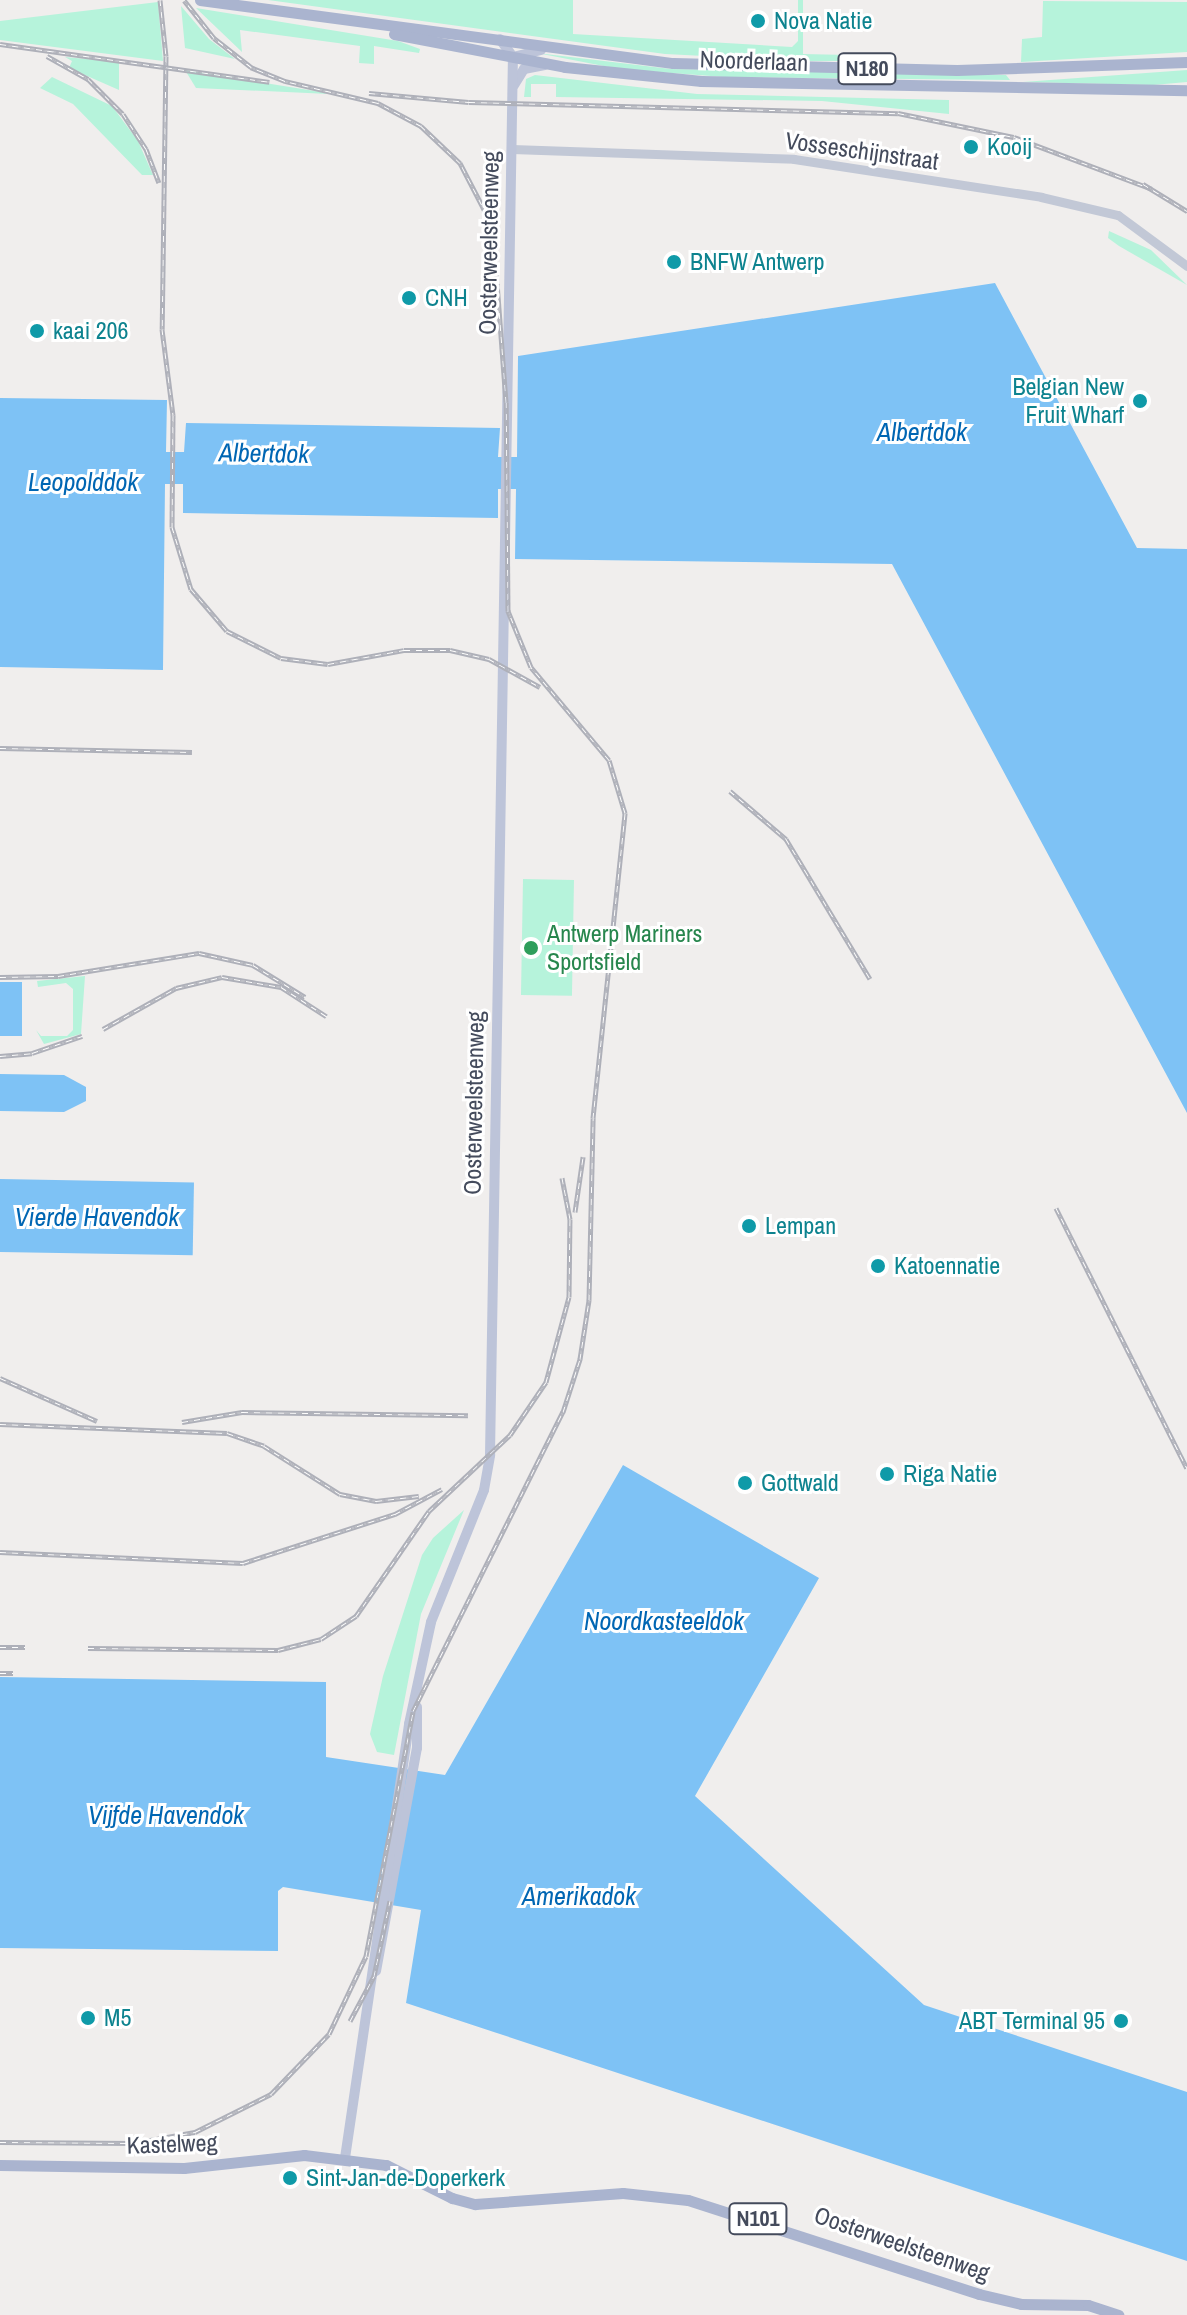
<!DOCTYPE html>
<style>
body{margin:0}
#map{position:relative;width:1187px;height:2315px;overflow:hidden;background:#f0eeed;font-family:"Archivo Narrow",sans-serif}
div>[style]{position:absolute}
.green>*{inset:0;background:#b6f3db;transform-origin:0 0}
.water>*{inset:0;background:#7ec2f5;transform-origin:0 0}
.tertiary>*{height:9px;margin:-4.5px;padding:0 4.5px;transform-origin:4.5px;border-radius:4.5px;background:#c2c8d6}
.secondary>*{height:10px;margin:-5px;padding:0 5px;transform-origin:5px;border-radius:5px;background:#bdc4d9}
.primary>*{height:11px;margin:-5.5px;padding:0 5.5px;transform-origin:5.5px;border-radius:5.5px;background:#aab4cf}
.rail>*{height:5px;margin-top:-2.5px;transform-origin:0;background:repeating-linear-gradient(90deg,#fff 0 6px,#aeb0b9 0 12px);box-sizing:border-box;border-block:2px solid #aeb0b9}
.dots>*{width:22px;height:22px;translate:-50% -50%;box-sizing:border-box;border:4px solid #fff;border-radius:50%}
span{translate:-50% -50%;white-space:nowrap;text-align:center;line-height:1.15;-webkit-text-stroke:6px #fff;paint-order:stroke}
.shield-label span{padding:2px 6px;background:#fff;border:2px solid;border-radius:6px;-webkit-text-stroke-width:0}
.shield-label{font-size:22px;color:#444b5c;font-weight:700}
.culture-label{font-size:24px;color:#0d838f}
.left{translate:0 -50%;text-align:left}
.right{translate:-100% -50%;text-align:right}
.street-label{font-size:24px;color:#444b5c}
.leisure-label{font-size:24px;color:#27864d}
.water-label{font-size:26px;color:#0066b3;font-style:italic}
</style>
<div id="map">
<div class="green">
<div style="clip-path:polygon(268px 0,573px 0,573px 34px,792px 47px,798px 41px,798px 0,803px 0,803px 54px,894px 56px,889px 61px,801px 61px,665px 54px)"></div>
<div style="clip-path:polygon(1043px 1px,1187px 2px,1187px 52px,1021px 62px,1022px 39px,1042px 37px)"></div>
<div style="clip-path:polygon(158px 2px,163px 61px,0 40px,0 21px)"></div>
<div style="clip-path:polygon(181px 6px,209px 39px,235px 59px,185px 48px)"></div>
<div style="clip-path:polygon(196px 8px,398px 41px,420px 49px,419px 53px,374px 46px,374px 64px,359px 63px,360px 46px,240px 30px,242px 52px)"></div>
<div style="clip-path:polygon(537px 53px,671px 69px,1006px 75px,1010px 80px,724px 77px,619px 69px)"></div>
<div style="clip-path:polygon(65px 57px,119px 62px,119px 90px,69px 68px,72px 61px)"></div>
<div style="clip-path:polygon(185px 70px,321px 92px,329px 94px,196px 88px)"></div>
<div style="clip-path:polygon(1187px 70px,1187px 82px,1153px 85px,1023px 82px)"></div>
<div style="clip-path:polygon(535px 75px,697px 94px,949px 100px,949px 114px,822px 101px,556px 97px,556px 84px,531px 84px,531px 97px,524px 97px,526px 79px)"></div>
<div style="clip-path:polygon(52px 77px,112px 106px,138px 141px,153px 175px,142px 175px,73px 104px,40px 88px)"></div>
<div style="clip-path:polygon(1109px 231px,1151px 250px,1187px 285px,1119px 246px,1108px 238px)"></div>
<div style="left:523px;top:879px;width:51px;height:116px;rotate:1deg"></div>
<div style="clip-path:polygon(85px 976px,81px 1034px,44px 1044px,36px 1030px,41px 1036px,67px 1036px,73px 1030px,73px 989px,66px 983px,38px 987px,37px 981px)"></div>
<div style="clip-path:polygon(464px 1510px,421px 1614px,394px 1755px,377px 1752px,370px 1734px,383px 1676px,422px 1555px,433px 1538px)"></div>
</div>
<div class="water">
<div style="clip-path:polygon(995px 283px,1137px 548px,1187px 549px,1187px 1113px,892px 564px,515px 559px,516px 489px,498px 489px,498px 518px,183px 513px,183px 484px,165px 484px,163px 670px,0 667px,0 398px,167px 400px,166px 452px,184px 452px,186px 423px,500px 428px,498px 457px,517px 457px,518px 356px)"></div>
<div style="left:0;top:982px;width:22px;height:54px"></div>
<div style="clip-path:polygon(0 1074px,64px 1075px,86px 1087px,86px 1101px,64px 1112px,0 1111px)"></div>
<div style="left:0;top:1179px;width:194px;height:73px;rotate:1deg"></div>
<div style="clip-path:polygon(623px 1465px,819px 1578px,695px 1796px,924px 2005px,1187px 2092px,1187px 2261px,406px 2003px,421px 1910px,283px 1887px,278px 1891px,278px 1951px,0 1948px,0 1677px,326px 1682px,326px 1757px,445px 1775px)"></div>
</div>
<div class="tertiary">
<div style="left:512px;top:149px;width:282px;rotate:2deg"></div>
<div style="left:794px;top:159px;width:250px;rotate:8.7deg"></div>
<div style="left:1041px;top:197px;width:79px;rotate:13.2deg"></div>
<div style="left:1118px;top:215px;width:86px;rotate:36.5deg"></div>
</div>
<div class="secondary">
<div style="left:513px;top:57px;width:29px;rotate:-14deg"></div>
<div style="left:514px;top:85px;width:19px;rotate:-58deg"></div>
<div style="left:524px;top:69px;width:21px;rotate:-11deg"></div>
<div style="left:376px;top:1971px;width:227px;rotate:-79.6deg"></div>
<div style="left:417px;top:1748px;width:41px;rotate:-90deg"></div>
<div style="left:345px;top:2158px;width:439px;rotate:-81.6deg"></div>
<div style="left:409px;top:1724px;width:104px;rotate:-77.8deg"></div>
<div style="left:431px;top:1622px;width:142px;rotate:-68.1deg"></div>
<div style="left:484px;top:1490px;width:36px;rotate:-80deg"></div>
<div style="left:490px;top:1455px;width:1398px;rotate:-89.06deg"></div>
<div style="left:513px;top:57px;width:22px;rotate:-126deg"></div>
</div>
<div class="primary">
<div style="left:200px;top:0;width:477px;rotate:7.6deg"></div>
<div style="left:673px;top:63px;width:284px;rotate:1.4deg"></div>
<div style="left:957px;top:70px;width:230px;rotate:-2deg"></div>
<div style="left:394px;top:34px;width:174px;rotate:10.9deg"></div>
<div style="left:565px;top:67px;width:137px;rotate:5.9deg"></div>
<div style="left:701px;top:81px;width:486px;rotate:1.1deg"></div>
<div style="left:0;top:2165px;width:184px;rotate:0.9deg"></div>
<div style="left:184px;top:2168px;width:121px;rotate:-6.2deg"></div>
<div style="left:304px;top:2155px;width:83px;rotate:7deg"></div>
<div style="left:386px;top:2165px;width:74px;rotate:26.6deg"></div>
<div style="left:452px;top:2198px;width:24px;rotate:15deg"></div>
<div style="left:475px;top:2204px;width:148px;rotate:-4.3deg"></div>
<div style="left:623px;top:2193px;width:65px;rotate:6.1deg"></div>
<div style="left:688px;top:2200px;width:306px;rotate:17.9deg"></div>
<div style="left:979px;top:2294px;width:43px;rotate:13.4deg"></div>
<div style="left:1021px;top:2304px;width:67px;rotate:0.9deg"></div>
<div style="left:1088px;top:2305px;width:32px;rotate:18deg"></div>
</div>
<div class="rail">
<div style="left:160px;top:0;width:56px;rotate:83.9deg"></div>
<div style="left:166px;top:56px;width:273px;rotate:90.8deg"></div>
<div style="left:162px;top:329px;width:87px;rotate:82.7deg"></div>
<div style="left:173px;top:415px;width:112px;rotate:90.5deg"></div>
<div style="left:172px;top:527px;width:65px;rotate:73deg"></div>
<div style="left:191px;top:589px;width:55px;rotate:49.4deg"></div>
<div style="left:227px;top:631px;width:60px;rotate:26.6deg"></div>
<div style="left:281px;top:658px;width:47px;rotate:7.3deg"></div>
<div style="left:328px;top:664px;width:77px;rotate:-10.4deg"></div>
<div style="left:404px;top:650px;width:46px"></div>
<div style="left:450px;top:650px;width:40px;rotate:13deg"></div>
<div style="left:489px;top:659px;width:58px;rotate:28.8deg"></div>
<div style="left:0;top:44px;width:272px;rotate:8deg"></div>
<div style="left:47px;top:56px;width:47px;rotate:29.3deg"></div>
<div style="left:88px;top:79px;width:49px;rotate:45deg"></div>
<div style="left:123px;top:114px;width:42px;rotate:56.7deg"></div>
<div style="left:146px;top:149px;width:36px;rotate:69deg"></div>
<div style="left:369px;top:93px;width:100px;rotate:5.1deg"></div>
<div style="left:469px;top:102px;width:429px;rotate:1.5deg"></div>
<div style="left:898px;top:113px;width:118px;rotate:11.7deg"></div>
<div style="left:1014px;top:137px;width:147px;rotate:20.6deg"></div>
<div style="left:1143px;top:184px;width:52px;rotate:31.5deg"></div>
<div style="left:0;top:748px;width:192px;rotate:1.2deg"></div>
<div style="left:730px;top:791px;width:74px;rotate:40.6deg"></div>
<div style="left:786px;top:839px;width:163px;rotate:59deg"></div>
<div style="left:0;top:977px;width:58px;rotate:-1deg"></div>
<div style="left:58px;top:976px;width:143px;rotate:-9.3deg"></div>
<div style="left:199px;top:953px;width:55px;rotate:12.5deg"></div>
<div style="left:253px;top:965px;width:61px;rotate:31.6deg"></div>
<div style="left:103px;top:1029px;width:84px;rotate:-29.3deg"></div>
<div style="left:176px;top:988px;width:47px;rotate:-13.4deg"></div>
<div style="left:222px;top:977px;width:60px;rotate:9.6deg"></div>
<div style="left:281px;top:987px;width:54px;rotate:32.8deg"></div>
<div style="left:0;top:1056px;width:32px;rotate:-5deg"></div>
<div style="left:32px;top:1053px;width:53px;rotate:-18.8deg"></div>
<div style="left:1056px;top:1208px;width:291px;rotate:63.3deg"></div>
<div style="left:575px;top:1212px;width:56px;rotate:-81.7deg"></div>
<div style="left:0;top:1378px;width:106px;rotate:23.9deg"></div>
<div style="left:182px;top:1422px;width:61px;rotate:-9.5deg"></div>
<div style="left:242px;top:1412px;width:226px;rotate:0.8deg"></div>
<div style="left:0;top:1424px;width:227px;rotate:2.3deg"></div>
<div style="left:227px;top:1433px;width:39px;rotate:19deg"></div>
<div style="left:264px;top:1446px;width:90px;rotate:32.3deg"></div>
<div style="left:340px;top:1494px;width:37px;rotate:11deg"></div>
<div style="left:376px;top:1501px;width:43px;rotate:-6.6deg"></div>
<div style="left:0;top:1552px;width:243px;rotate:2.6deg"></div>
<div style="left:243px;top:1563px;width:160px;rotate:-17.9deg"></div>
<div style="left:395px;top:1514px;width:53px;rotate:-28deg"></div>
<div style="left:0;top:1647px;width:25px"></div>
<div style="left:88px;top:1648px;width:190px;rotate:0.6deg"></div>
<div style="left:278px;top:1650px;width:44px;rotate:-14.3deg"></div>
<div style="left:321px;top:1639px;width:42px;rotate:-33.3deg"></div>
<div style="left:356px;top:1616px;width:128px;rotate:-55.2deg"></div>
<div style="left:429px;top:1511px;width:111px;rotate:-43.2deg"></div>
<div style="left:510px;top:1435px;width:64px;rotate:-55.8deg"></div>
<div style="left:546px;top:1382px;width:88px;rotate:-74.9deg"></div>
<div style="left:569px;top:1297px;width:78px;rotate:-89.3deg"></div>
<div style="left:570px;top:1219px;width:42px;rotate:-101deg"></div>
<div style="left:0;top:1673px;width:13px"></div>
<div style="left:350px;top:2021px;width:51px;rotate:-61.9deg"></div>
<div style="left:374px;top:1976px;width:77px;rotate:-78deg"></div>
<div style="left:0;top:2142px;width:134px;rotate:0.4deg"></div>
<div style="left:134px;top:2143px;width:62px;rotate:-10.2deg"></div>
<div style="left:195px;top:2132px;width:85px;rotate:-26.6deg"></div>
<div style="left:271px;top:2094px;width:83px;rotate:-46deg"></div>
<div style="left:329px;top:2034px;width:86px;rotate:-64.6deg"></div>
<div style="left:366px;top:1956px;width:249px;rotate:-79.1deg"></div>
<div style="left:413px;top:1711px;width:335px;rotate:-63.4deg"></div>
<div style="left:563px;top:1412px;width:56px;rotate:-72.2deg"></div>
<div style="left:580px;top:1359px;width:60px;rotate:-81.3deg"></div>
<div style="left:589px;top:1300px;width:182px;rotate:-88.7deg"></div>
<div style="left:593px;top:1118px;width:307px;rotate:-84deg"></div>
<div style="left:625px;top:813px;width:55px;rotate:-106.8deg"></div>
<div style="left:609px;top:760px;width:121px;rotate:-130deg"></div>
<div style="left:531px;top:667px;width:61px;rotate:-112.3deg"></div>
<div style="left:508px;top:611px;width:209px;rotate:-90.5deg"></div>
<div style="left:506px;top:402px;width:148px;rotate:-94.3deg"></div>
<div style="left:495px;top:254px;width:40px;rotate:-102deg"></div>
<div style="left:487px;top:215px;width:59px;rotate:-117.4deg"></div>
<div style="left:460px;top:163px;width:54px;rotate:-136.5deg"></div>
<div style="left:421px;top:126px;width:49px;rotate:-151.9deg"></div>
<div style="left:378px;top:103px;width:96px;rotate:-166.7deg"></div>
<div style="left:285px;top:81px;width:37px;rotate:-158deg"></div>
<div style="left:251px;top:67px;width:47px;rotate:-141.9deg"></div>
<div style="left:214px;top:38px;width:48px;rotate:-128.3deg"></div>
</div>
<div class="dots">
<div style="left:758px;top:21px;background:#0f9aa8"></div>
<div style="left:971px;top:147px;background:#0f9aa8"></div>
<div style="left:674px;top:262px;background:#0f9aa8"></div>
<div style="left:409px;top:298px;background:#0f9aa8"></div>
<div style="left:37px;top:331px;background:#0f9aa8"></div>
<div style="left:1140px;top:401px;background:#0f9aa8"></div>
<div style="left:531px;top:948px;background:#2e9e5b"></div>
<div style="left:749px;top:1226px;background:#0f9aa8"></div>
<div style="left:878px;top:1266px;background:#0f9aa8"></div>
<div style="left:887px;top:1474px;background:#0f9aa8"></div>
<div style="left:745px;top:1483px;background:#0f9aa8"></div>
<div style="left:88px;top:2018px;background:#0f9aa8"></div>
<div style="left:1121px;top:2021px;background:#0f9aa8"></div>
<div style="left:290px;top:2178px;background:#0f9aa8"></div>
</div>
<div class="shield-label">
<span style="left:867px;top:69px">N180</span>
<span style="left:758px;top:2219px">N101</span>
</div>
<div class="culture-label">
<span class="left" style="left:774px;top:21px">Nova Natie</span>
<span class="left" style="left:987px;top:147px">Kooij</span>
<span class="left" style="left:690px;top:262px">BNFW Antwerp</span>
<span class="left" style="left:425px;top:298px">CNH</span>
<span class="left" style="left:53px;top:331px">kaai 206</span>
<span class="right" style="left:1124px;top:401px">Belgian New<br>Fruit Wharf</span>
<span class="left" style="left:765px;top:1226px">Lempan</span>
<span class="left" style="left:894px;top:1266px">Katoennatie</span>
<span class="left" style="left:903px;top:1474px">Riga Natie</span>
<span class="left" style="left:761px;top:1483px">Gottwald</span>
<span class="left" style="left:104px;top:2018px">M5</span>
<span class="right" style="left:1105px;top:2021px">ABT Terminal 95</span>
<span class="left" style="left:306px;top:2178px">Sint-Jan-de-Doperkerk</span>
</div>
<div class="street-label">
<span style="left:754px;top:61px;rotate:2deg">Noorderlaan</span>
<span style="left:862px;top:151px;rotate:8deg">Vosseschijnstraat</span>
<span style="left:489px;top:243px;rotate:-89deg">Oosterweelsteenweg</span>
<span style="left:474px;top:1103px;rotate:-89deg">Oosterweelsteenweg</span>
<span style="left:172px;top:2144px;rotate:-2deg">Kastelweg</span>
<span style="left:902px;top:2244px;rotate:19deg">Oosterweelsteenweg</span>
</div>
<div class="leisure-label">
<span class="left" style="left:547px;top:948px">Antwerp Mariners<br>Sportsfield</span>
</div>
<div class="water-label">
<span style="left:922px;top:432px">Albertdok</span>
<span style="left:264px;top:453px;rotate:1deg">Albertdok</span>
<span style="left:83px;top:482px">Leopolddok</span>
<span style="left:97px;top:1217px">Vierde Havendok</span>
<span style="left:664px;top:1621px">Noordkasteeldok</span>
<span style="left:166px;top:1815px">Vijfde Havendok</span>
<span style="left:579px;top:1896px">Amerikadok</span>
</div>
</div>
